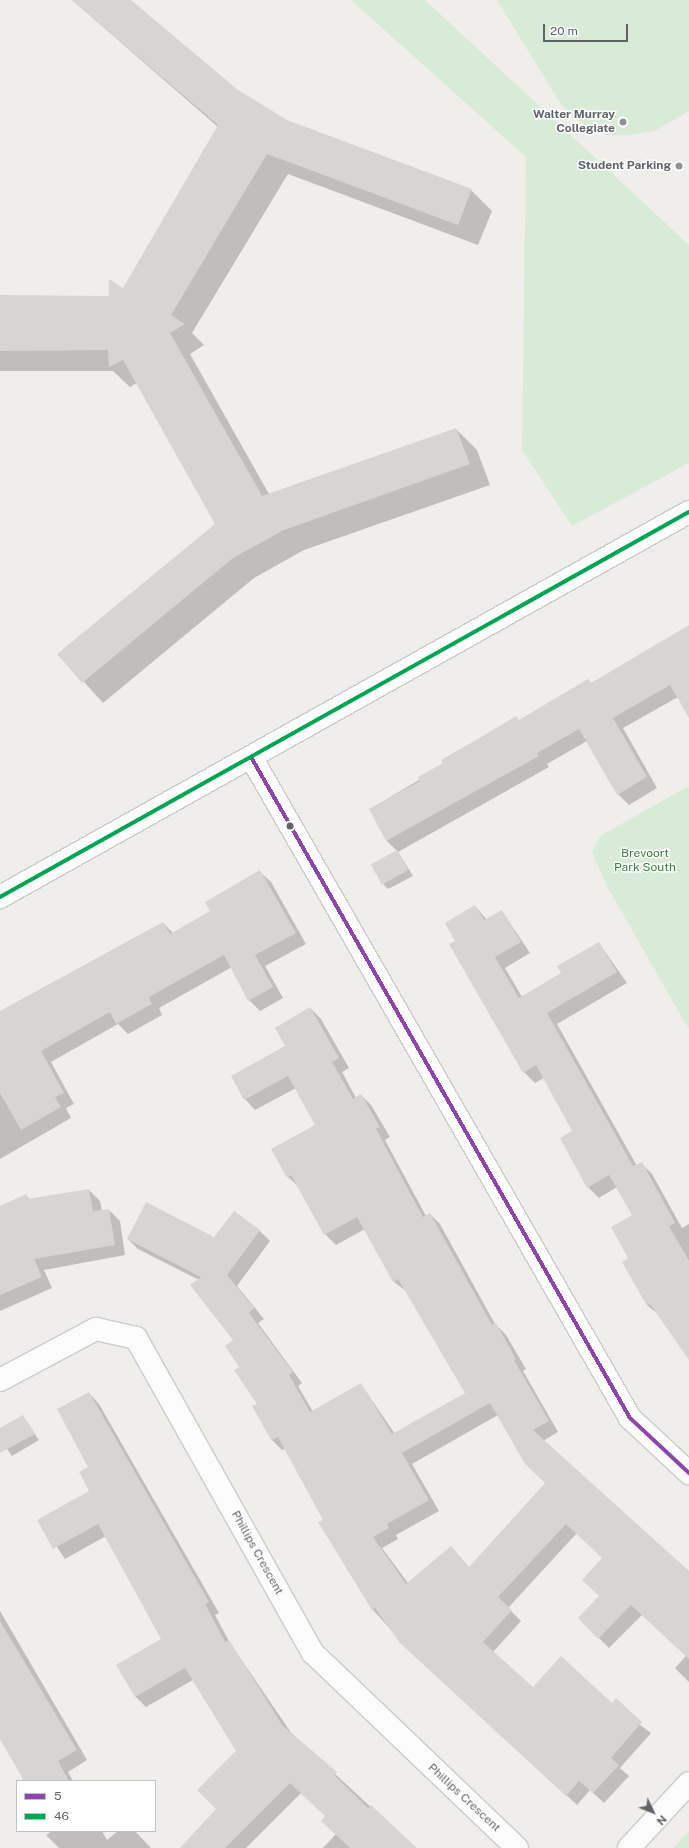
<!DOCTYPE html>
<style>
body{margin:0}
#map{position:relative;width:689px;height:1848px;overflow:hidden;background:#efeeea;font-family:"Public Sans",sans-serif}
div>[style]{position:absolute}
.green>*{inset:0;background:#d8ebd6}
.shadow>*{inset:0;background:#0003}
.building>*{inset:0;background:#d6d5d3;transform-origin:0 0}
.roads{filter:drop-shadow(1px 0 #cbcccc) drop-shadow(-1px 0 #cbcccc) drop-shadow(0 1px #cbcccc) drop-shadow(0 -1px #cbcccc)}
.minor>*{height:22px;margin:-11px;padding:0 11px;transform-origin:11px;border-radius:11px;background:#fdfcfc}
.secondary>*{height:22px;margin:-11px;padding:0 11px;transform-origin:11px;border-radius:11px;background:#fdfcfc}
.bus-1>*{height:4px;margin:-2px;padding:0 2px;transform-origin:2px;border-radius:2px;background:#8e44ad}
.bus-2>*{height:4px;margin:-2px;padding:0 2px;transform-origin:2px;border-radius:2px;background:#00a651}
.dots>*{width:11px;height:11px;translate:-50% -50%;box-sizing:border-box;border:2px solid #fff;border-radius:50%}
span{translate:-50% -50%;white-space:nowrap;text-align:center;line-height:1.15;-webkit-text-stroke:3px #fff;paint-order:stroke}
.poi-label{font-size:12px;color:#5f6368;font-weight:700}
.right{translate:-100% -50%;text-align:right}
.park-label{font-size:12px;color:#348238}
.street-label{font-size:12px;color:#5f6368}
.legend{position:absolute;left:16px;top:1780px;width:140px;height:52px;box-sizing:border-box;background:#fff;border:1px solid #bfc1c3;margin:0;padding:5px 7px;list-style:none;font-size:12px;color:#5f6368}
.legend li{display:flex;align-items:center;gap:8px;height:20px}
.legend b{width:20px;border:1px solid #bfc1c3}
.north{position:absolute;left:633px;top:1792px;width:40px;height:40px;-webkit-text-stroke:3px #fff;paint-order:stroke;rotate:133deg;font-size:11px;font-weight:700;line-height:16px;text-align:center;color:#5f6368}
.north::after{content:'';display:block;margin:auto;width:14px;height:18px;background:#5f6368;clip-path:polygon(50% 0,100% 100%,50% 72%,0 100%)}
.scale{position:absolute;left:543px;top:24px;width:85px;height:18px;box-sizing:border-box;border:2px solid #5f6368;border-top:0;padding-left:5px;font-size:12px;line-height:14px;white-space:nowrap;color:#5f6368;-webkit-text-stroke:3px #fff;paint-order:stroke}
</style>
<div id="map">
<div class="green">
<div style="clip-path:polygon(351px 0,425px 0,689px 245px,689px 463px,572px 526px,522px 450px,526px 157px)"></div>
<div style="clip-path:polygon(497px 0,689px 0,689px 111px,654px 131px,628px 135px,605px 135px,582px 123px,562px 106px)"></div>
<div style="clip-path:polygon(689px 786px,689px 1030px,607px 886px,592px 852px,600px 836px)"></div>
<div style="clip-path:polygon(689px 1831px,689px 1848px,673px 1848px)"></div>
</div>
<div class="shadow">
<div style="clip-path:polygon(72px 0,129px 0,237px 91px,286px 121px,471px 190px,492px 211px,478px 245px,288px 174px,192px 333px,204px 345px,190px 354px,269px 494px,456px 429px,477px 450px,490px 485px,304px 550px,254px 578px,103px 703px,59px 654px,216px 524px,137px 383px,130px 387px,113px 371px,0 371px,0 296px,110px 297px,123px 289px,218px 127px)"></div>
<div style="clip-path:polygon(689px 628px,689px 709px,678px 697px,623px 728px,657px 788px,629px 805px,618px 794px,587px 741px,547px 764px,549px 767px,398px 852px,413px 876px,388px 889px,382px 883px,397px 851px,387px 841px,370px 809px,588px 680px,592px 684px)"></div>
<div style="clip-path:polygon(260px 872px,271px 882px,306px 944px,265px 966px,283px 998px,260px 1011px,249px 1000px,232px 967px,159px 1008px,162px 1015px,128px 1034px,118px 1024px,51px 1062px,74px 1104px,66px 1108px,71px 1118px,0 1159px,0 1020px,163px 923px,173px 933px,212px 912px)"></div>
<div style="clip-path:polygon(475px 906px,487px 920px,502px 911px,530px 953px,505px 968px,522px 997px,563px 974px,599px 943px,627px 983px,557px 1024px,637px 1166px,641px 1163px,652px 1174px,682px 1228px,689px 1224px,689px 1358px,659px 1315px,647px 1305px,630px 1258px,633px 1216px,617px 1187px,599px 1198px,588px 1187px,574px 1131px,544px 1078px,535px 1083px,524px 1072px,450px 945px,457px 941px)"></div>
<div style="clip-path:polygon(evenodd,310px 1008px,321px 1019px,349px 1068px,342px 1072px,356px 1098px,361px 1095px,371px 1105px,390px 1137px,385px 1140px,426px 1216px,430px 1214px,440px 1224px,495px 1324px,506px 1335px,526px 1369px,523px 1371px,558px 1432px,543px 1441px,689px 1574px,689px 1682px,675px 1668px,686px 1656px,642px 1615px,609px 1648px,579px 1618px,600px 1597px,604px 1558px,577px 1533px,508px 1608px,521px 1621px,493px 1652px,533px 1689px,612px 1704px,651px 1733px,620px 1768px,629px 1776px,604px 1803px,590px 1790px,577px 1805px,412px 1653px,373px 1610px,320px 1523px,324px 1520px,285px 1449px,282px 1450px,272px 1440px,254px 1407px,258px 1404px,241px 1367px,234px 1341px,199px 1280px,138px 1249px,128px 1239px,215px 1238px,234px 1212px,260px 1231px,270px 1241px,237px 1286px,264px 1319px,258px 1323px,302px 1383px,298px 1386px,313px 1412px,361px 1384px,395px 1434px,466px 1393px,406px 1291px,394px 1282px,365px 1229px,336px 1245px,325px 1234px,299px 1187px,288px 1177px,317px 1125px,296px 1088px,255px 1110px,245px 1099px,287px 1047px,310px 1008px,498px 1415px,546px 1483px,470px 1568px,451px 1547px,408px 1583px,382px 1548px,398px 1539px,396px 1535px,439px 1511px,412px 1464px,498px 1415px)"></div>
<div style="clip-path:polygon(89px 1190px,100px 1201px,102px 1211px,109px 1210px,120px 1221px,125px 1255px,44px 1270px,52px 1288px,0 1311px,0 1207px,26px 1195px,30px 1200px)"></div>
<div style="clip-path:polygon(89px 1393px,99px 1404px,219px 1613px,215px 1615px,230px 1643px,292px 1734px,415px 1848px,323px 1848px,336px 1834px,326px 1816px,301px 1793px,246px 1848px,182px 1848px,218px 1809px,237px 1751px,193px 1680px,146px 1707px,136px 1697px,118px 1665px,162px 1640px,106px 1536px,65px 1559px,39px 1520px,91px 1491px)"></div>
<div style="clip-path:polygon(23px 1416px,39px 1440px,12px 1456px,0 1439px,0 1429px)"></div>
<div style="clip-path:polygon(0 1611px,87px 1760px,68px 1772px,73px 1781px,25px 1781px,0 1737px)"></div>
<div style="clip-path:polygon(52px 1831px,102px 1831px,107px 1840px,118px 1831px,135px 1831px,151px 1848px,59px 1848px,46px 1835px)"></div>
</div>
<div class="building">
<div style="clip-path:polygon(72px 0,131px 0,238px 90px,287px 120px,472px 189px,458px 225px,267px 154px,171px 315px,185px 324px,170px 333px,262px 496px,456px 428px,470px 464px,284px 530px,233px 558px,82px 683px,57px 654px,215px 524px,123px 360px,109px 367px,108px 350px,0 351px,0 295px,109px 296px,109px 279px,123px 288px,218px 125px)"></div>
<div style="clip-path:polygon(689px 625px,689px 718px,670px 685px,613px 718px,647px 777px,617px 795px,579px 729px,537px 753px,539px 756px,386px 841px,369px 809px,420px 781px,418px 777px,443px 763px,441px 760px,488px 733px,516px 716px,519px 720px,588px 679px,591px 683px)"></div>
<div style="left:397px;top:850px;width:23px;height:30px;rotate:61deg"></div>
<div style="clip-path:polygon(260px 870px,296px 933px,255px 955px,273px 987px,248px 1001px,224px 955px,149px 997px,152px 1004px,116px 1024px,110px 1012px,41px 1051px,64px 1093px,55px 1097px,61px 1107px,21px 1130px,0 1093px,0 1011px,163px 922px,170px 934px,210px 911px,205px 902px)"></div>
<div style="clip-path:polygon(475px 905px,484px 920px,502px 910px,521px 942px,495px 957px,519px 998px,561px 973px,557px 966px,599px 942px,617px 972px,547px 1013px,633px 1166px,642px 1162px,675px 1223px,669px 1226px,689px 1261px,689px 1360px,650px 1304px,647px 1306px,622px 1262px,628px 1258px,611px 1227px,632px 1215px,609px 1175px,587px 1188px,560px 1138px,572px 1131px,536px 1065px,523px 1073px,449px 944px,455px 941px,445px 923px)"></div>
<div style="clip-path:polygon(evenodd,310px 1007px,339px 1058px,332px 1062px,353px 1099px,361px 1094px,380px 1127px,376px 1129px,423px 1217px,430px 1213px,492px 1325px,496px 1323px,516px 1359px,514px 1360px,549px 1421px,533px 1430px,689px 1571px,689px 1659px,631px 1605px,598px 1639px,578px 1618px,599px 1596px,582px 1580px,602px 1558px,566px 1524px,498px 1597px,512px 1610px,483px 1642px,533px 1687px,561px 1656px,612px 1703px,616px 1698px,642px 1722px,611px 1758px,619px 1765px,593px 1793px,579px 1781px,566px 1796px,400px 1643px,375px 1608px,372px 1610px,318px 1522px,323px 1520px,278px 1437px,271px 1440px,252px 1406px,257px 1404px,234px 1370px,239px 1367px,225px 1346px,233px 1340px,190px 1285px,201px 1277px,127px 1239px,146px 1202px,214px 1237px,234px 1211px,260px 1230px,227px 1275px,254px 1308px,249px 1313px,293px 1372px,289px 1375px,310px 1412px,361px 1383px,392px 1434px,465px 1393px,398px 1279px,393px 1282px,357px 1217px,324px 1235px,291px 1175px,287px 1178px,271px 1149px,315px 1125px,288px 1076px,244px 1100px,231px 1076px,285px 1046px,275px 1028px,310px 1007px,490px 1403px,525px 1464px,545px 1483px,469px 1567px,451px 1546px,406px 1584px,373px 1537px,389px 1528px,387px 1524px,429px 1500px,402px 1453px,490px 1403px)"></div>
<div style="clip-path:polygon(89px 1189px,93px 1211px,109px 1209px,115px 1245px,34px 1259px,42px 1277px,0 1295px,0 1206px,26px 1194px,28px 1199px)"></div>
<div style="clip-path:polygon(89px 1392px,209px 1602px,205px 1604px,225px 1642px,229px 1640px,282px 1725px,337px 1772px,334px 1775px,368px 1808px,371px 1805px,417px 1848px,350px 1848px,321px 1821px,325px 1816px,290px 1783px,225px 1848px,180px 1848px,216px 1809px,197px 1790px,236px 1751px,185px 1668px,135px 1697px,116px 1665px,161px 1639px,98px 1524px,53px 1549px,37px 1520px,89px 1491px,79px 1472px,88px 1467px,57px 1409px)"></div>
<div style="clip-path:polygon(23px 1415px,35px 1434px,0 1453px,0 1428px)"></div>
<div style="clip-path:polygon(0 1621px,77px 1750px,58px 1761px,69px 1781px,24px 1781px,0 1739px)"></div>
</div>
<div class="roads">
<div class="minor">
<div style="left:251px;top:757px;width:762px;rotate:60.17deg"></div>
<div style="left:630px;top:1418px;width:81px;rotate:43deg"></div>
<div style="left:0;top:1380px;width:109px;rotate:-28deg"></div>
<div style="left:96px;top:1329px;width:41px;rotate:12.7deg"></div>
<div style="left:136px;top:1338px;width:361px;rotate:60.7deg"></div>
<div style="left:313px;top:1653px;width:282px;rotate:43.7deg"></div>
<div style="left:629px;top:1848px;width:88px;rotate:-47.3deg"></div>
</div>
<div class="secondary">
<div style="left:0;top:897px;width:789px;rotate:-29.2deg"></div>
</div>
</div>
<div class="bus-1">
<div style="left:251px;top:757px;width:762px;rotate:60.17deg"></div>
<div style="left:630px;top:1418px;width:81px;rotate:43deg"></div>
</div>
<div class="bus-2">
<div style="left:0;top:897px;width:789px;rotate:-29.2deg"></div>
</div>
<div class="dots">
<div style="left:623px;top:122px;background:#919496"></div>
<div style="left:679px;top:166px;background:#919496"></div>
<div style="left:290px;top:826px;background:#5f6368"></div>
</div>
<div class="poi-label">
<span class="right" style="left:615px;top:122px">Walter Murray<br>Collegiate</span>
<span class="right" style="left:671px;top:166px">Student Parking</span>
</div>
<div class="park-label">
<span style="left:645px;top:861px">Brevoort<br>Park South</span>
</div>
<div class="street-label">
<span style="left:257px;top:1553px;rotate:61deg">Phillips Crescent</span>
<span style="left:464px;top:1798px;rotate:43deg">Phillips Crescent</span>
</div>
<ul class="legend">
<li><b style="height:5px;background:#8e44ad"></b>5</li>
<li><b style="height:5px;background:#00a651"></b>46</li>
</ul>
<div class="north">N</div>
<div class="scale">20 m</div>
</div>
